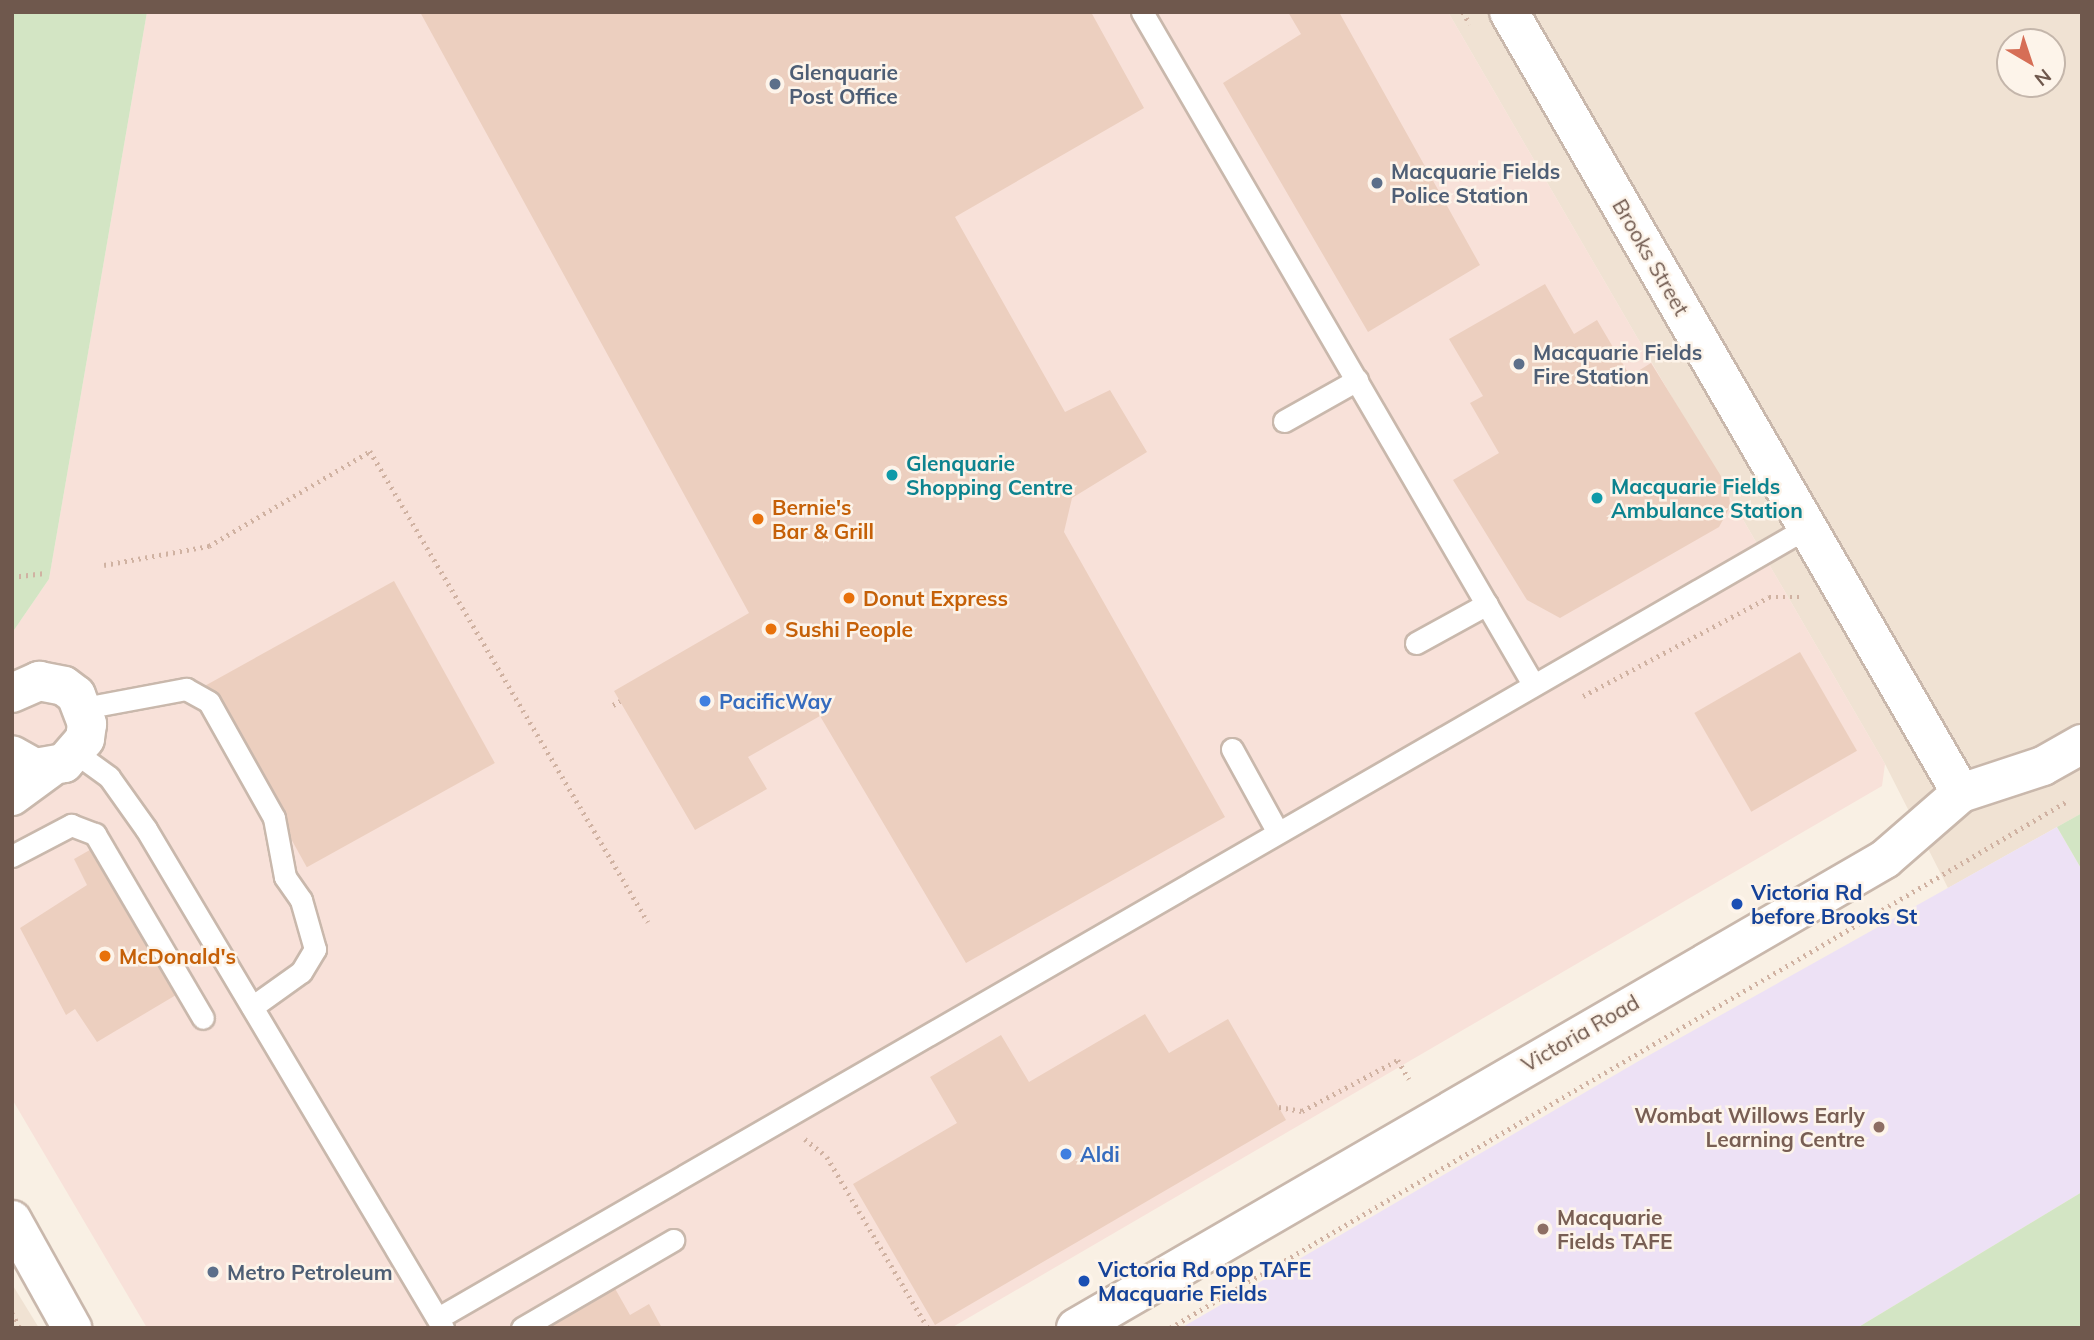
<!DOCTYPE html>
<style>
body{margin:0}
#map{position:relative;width:2094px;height:1340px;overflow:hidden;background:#f9f0e4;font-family:Mulish,sans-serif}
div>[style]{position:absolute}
.residential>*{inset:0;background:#f0e2d3}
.commercial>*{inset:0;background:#f8e1d9}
.education>*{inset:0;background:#ede1f5}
.green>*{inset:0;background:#d3e5c4}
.building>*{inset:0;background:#eccfbf;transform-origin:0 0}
.path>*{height:4.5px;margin-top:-2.25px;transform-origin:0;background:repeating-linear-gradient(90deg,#d0b2a2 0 2px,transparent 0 7px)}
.roads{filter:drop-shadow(2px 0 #c9b8ac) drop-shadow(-2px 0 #c9b8ac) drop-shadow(0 2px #c9b8ac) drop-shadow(0 -2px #c9b8ac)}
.service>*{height:21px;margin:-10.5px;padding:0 10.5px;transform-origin:10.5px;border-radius:10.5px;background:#fff}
.minor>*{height:38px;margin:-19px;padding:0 19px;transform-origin:19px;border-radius:19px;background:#fff}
.tertiary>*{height:38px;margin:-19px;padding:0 19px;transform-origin:19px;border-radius:19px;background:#fff}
.secondary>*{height:38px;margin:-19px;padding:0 19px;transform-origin:19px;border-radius:19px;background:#fff}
.dots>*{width:19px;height:19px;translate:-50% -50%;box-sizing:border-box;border:4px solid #fdf4ea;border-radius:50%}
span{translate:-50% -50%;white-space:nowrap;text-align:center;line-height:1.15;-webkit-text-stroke:5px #fdf4ea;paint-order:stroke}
.service-label{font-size:21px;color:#4e5e75;font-weight:700}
.left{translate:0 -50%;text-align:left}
.street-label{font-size:21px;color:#6f584d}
.culture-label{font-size:21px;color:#0d838f;font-weight:700}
.food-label{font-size:21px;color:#c56008;font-weight:700}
.shop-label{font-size:21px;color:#366cbe;font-weight:700}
.transit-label{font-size:21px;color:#164399;font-weight:700}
.education-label{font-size:21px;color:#785e54;font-weight:700}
.right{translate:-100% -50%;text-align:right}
.frame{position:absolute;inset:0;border:14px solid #6f584d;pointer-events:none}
.north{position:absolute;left:1996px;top:28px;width:70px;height:70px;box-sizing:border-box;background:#fdf4ea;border:2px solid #c4b6ab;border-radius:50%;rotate:141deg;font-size:19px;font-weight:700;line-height:28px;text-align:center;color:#6f584d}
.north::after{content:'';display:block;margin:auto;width:24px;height:32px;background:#d66e56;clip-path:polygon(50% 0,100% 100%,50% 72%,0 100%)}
</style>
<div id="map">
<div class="residential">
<div style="clip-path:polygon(evenodd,1448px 12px,2082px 12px,2082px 813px,1948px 888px,1885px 764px,1448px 12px,2010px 42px,2052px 42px,2052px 84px,2010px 84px,2010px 42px)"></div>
<div style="clip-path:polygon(12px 1284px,39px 1328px,12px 1328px)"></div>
</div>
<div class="commercial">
<div style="clip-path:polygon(147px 12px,1448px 12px,1885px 764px,1882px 786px,951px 1328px,147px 1328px,12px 1099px,12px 633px,49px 579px)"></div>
</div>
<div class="education">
<div style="clip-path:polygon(2057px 827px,2082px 870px,2082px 1192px,1857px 1328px,1181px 1328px,1637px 1062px)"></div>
</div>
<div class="green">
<div style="clip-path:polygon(12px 12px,147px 12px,49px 579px,12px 633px)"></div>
<div style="clip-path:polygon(2082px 813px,2082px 870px,2057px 827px)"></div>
<div style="clip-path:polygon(2082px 1192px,2082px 1328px,1857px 1328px)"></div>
</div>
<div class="building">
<div style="clip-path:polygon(420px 12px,1091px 12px,1144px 108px,955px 217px,1065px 412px,1110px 390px,1147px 452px,1072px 498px,1064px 532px,1225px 817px,966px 963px,820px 716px,748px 757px,767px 789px,695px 830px,614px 691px,749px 613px)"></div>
<div style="clip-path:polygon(1288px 12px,1339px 12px,1480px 265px,1368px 332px,1223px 83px,1301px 34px)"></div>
<div style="clip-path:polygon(1545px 284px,1574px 334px,1597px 320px,1630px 376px,1651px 363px,1729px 489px,1730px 507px,1719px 527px,1560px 618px,1527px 600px,1453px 480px,1499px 453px,1470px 403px,1483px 396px,1449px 339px)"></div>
<div style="left:394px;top:581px;width:208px;height:215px;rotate:61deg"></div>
<div style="left:1800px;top:652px;width:114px;height:122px;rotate:60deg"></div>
<div style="clip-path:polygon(95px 847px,176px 995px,97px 1042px,75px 1009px,66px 1015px,20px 928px,87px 885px,74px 859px)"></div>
<div style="clip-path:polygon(1145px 1014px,1169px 1053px,1228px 1019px,1286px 1120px,935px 1325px,853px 1184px,957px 1123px,930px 1077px,1001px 1035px,1029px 1082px)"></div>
<div style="clip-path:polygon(613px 1285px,630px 1315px,649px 1304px,662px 1328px,539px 1328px)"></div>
</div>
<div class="path">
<div style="left:1463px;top:12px;width:14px;rotate:60deg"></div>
<div style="left:1745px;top:518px;width:14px;rotate:-86deg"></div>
<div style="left:104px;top:565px;width:107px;rotate:-10.3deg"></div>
<div style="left:209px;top:546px;width:187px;rotate:-30.5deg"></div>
<div style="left:370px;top:451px;width:547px;rotate:59.45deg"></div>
<div style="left:12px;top:577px;width:31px;rotate:-7deg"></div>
<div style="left:1583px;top:696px;width:211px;rotate:-28deg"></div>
<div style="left:1769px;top:597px;width:31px"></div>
<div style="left:613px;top:705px;width:8px;rotate:-30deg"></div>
<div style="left:1279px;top:1107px;width:23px;rotate:10deg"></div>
<div style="left:1302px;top:1111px;width:109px;rotate:-28deg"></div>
<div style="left:1398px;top:1060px;width:22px;rotate:60deg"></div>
<div style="left:805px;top:1139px;width:28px;rotate:39deg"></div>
<div style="left:827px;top:1157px;width:199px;rotate:59.4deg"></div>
<div style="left:12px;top:1313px;width:17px;rotate:62deg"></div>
<div style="left:1170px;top:1328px;width:1039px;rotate:-30.42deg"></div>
</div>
<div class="roads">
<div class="service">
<div style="left:1142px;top:12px;width:777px;rotate:59.81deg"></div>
<div style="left:1284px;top:421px;width:84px;rotate:-29.3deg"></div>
<div style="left:1416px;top:643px;width:81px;rotate:-28.8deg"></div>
<div style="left:84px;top:708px;width:104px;rotate:-10.6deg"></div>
<div style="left:186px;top:689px;width:26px;rotate:29deg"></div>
<div style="left:209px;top:702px;width:133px;rotate:60.7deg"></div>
<div style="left:274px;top:818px;width:60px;rotate:79.4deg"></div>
<div style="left:285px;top:877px;width:28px;rotate:55deg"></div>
<div style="left:301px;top:900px;width:51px;rotate:74.1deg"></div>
<div style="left:315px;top:949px;width:27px;rotate:121deg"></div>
<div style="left:301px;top:972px;width:60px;rotate:144.5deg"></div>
<div style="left:1232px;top:749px;width:94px;rotate:61.2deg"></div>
<div style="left:76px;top:753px;width:41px;rotate:36deg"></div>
<div style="left:109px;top:777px;width:64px;rotate:54.6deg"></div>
<div style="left:146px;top:829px;width:581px;rotate:59.24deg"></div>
<div style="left:12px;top:856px;width:67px;rotate:-27.7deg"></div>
<div style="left:71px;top:825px;width:26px;rotate:21deg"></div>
<div style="left:95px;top:834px;width:213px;rotate:59.6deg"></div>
<div style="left:438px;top:1318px;width:1582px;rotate:-30deg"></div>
<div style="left:522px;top:1328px;width:175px;rotate:-30.2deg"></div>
</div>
<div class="minor">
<div style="left:1509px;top:12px;width:902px;rotate:59.94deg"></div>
<div style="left:12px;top:693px;width:30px;rotate:-24deg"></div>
<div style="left:39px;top:681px;width:25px;rotate:11deg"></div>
<div style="left:64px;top:686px;width:15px;rotate:37deg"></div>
<div style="left:76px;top:695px;width:31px;rotate:69deg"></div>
<div style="left:87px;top:724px;width:15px;rotate:98deg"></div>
<div style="left:85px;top:739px;width:32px;rotate:131deg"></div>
<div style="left:64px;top:763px;width:29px;rotate:170deg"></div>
<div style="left:35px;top:768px;width:26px;rotate:-151deg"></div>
<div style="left:12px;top:796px;width:47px;rotate:-36.4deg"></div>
</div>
<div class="tertiary">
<div style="left:1076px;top:1328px;width:935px;rotate:-30.1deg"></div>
<div style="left:1885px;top:859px;width:101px;rotate:-41deg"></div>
<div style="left:1961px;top:793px;width:86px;rotate:-18.2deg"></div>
<div style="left:2043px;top:766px;width:45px;rotate:-29.4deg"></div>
</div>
<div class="secondary">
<div style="left:12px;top:1220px;width:124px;rotate:60.9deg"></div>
</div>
</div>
<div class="dots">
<div style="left:775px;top:84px;background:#5c6f8a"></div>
<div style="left:1377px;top:183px;background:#5c6f8a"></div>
<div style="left:1519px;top:364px;background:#5c6f8a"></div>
<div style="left:892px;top:475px;background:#0f9aa8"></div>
<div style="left:1597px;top:498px;background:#0f9aa8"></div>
<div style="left:758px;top:519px;background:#e8710a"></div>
<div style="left:849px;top:598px;background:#e8710a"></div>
<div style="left:771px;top:629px;background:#e8710a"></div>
<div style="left:705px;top:701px;background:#3f7fe0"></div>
<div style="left:1737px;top:904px;background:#1a4fb4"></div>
<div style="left:105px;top:956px;background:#e8710a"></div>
<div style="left:1879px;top:1127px;background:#8d6e63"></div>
<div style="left:1066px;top:1154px;background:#3f7fe0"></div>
<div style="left:1543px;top:1229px;background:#8d6e63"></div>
<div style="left:213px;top:1272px;background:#5c6f8a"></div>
<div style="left:1084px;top:1281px;background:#1a4fb4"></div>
</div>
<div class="service-label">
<span class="left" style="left:789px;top:84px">Glenquarie<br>Post Office</span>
<span class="left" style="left:1391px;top:183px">Macquarie Fields<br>Police Station</span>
<span class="left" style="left:1533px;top:364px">Macquarie Fields<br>Fire Station</span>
<span class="left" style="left:227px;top:1272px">Metro Petroleum</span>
</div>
<div class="street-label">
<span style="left:1651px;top:257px;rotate:60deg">Brooks Street</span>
<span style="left:1580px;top:1033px;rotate:-30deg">Victoria Road</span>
</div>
<div class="culture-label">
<span class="left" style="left:906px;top:475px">Glenquarie<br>Shopping Centre</span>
<span class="left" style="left:1611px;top:498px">Macquarie Fields<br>Ambulance Station</span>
</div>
<div class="food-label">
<span class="left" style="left:772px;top:519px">Bernie's<br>Bar &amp; Grill</span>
<span class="left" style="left:863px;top:598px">Donut Express</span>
<span class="left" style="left:785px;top:629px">Sushi People</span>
<span class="left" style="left:119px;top:956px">McDonald's</span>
</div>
<div class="shop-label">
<span class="left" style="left:719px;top:701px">PacificWay</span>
<span class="left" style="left:1080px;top:1154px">Aldi</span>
</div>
<div class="transit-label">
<span class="left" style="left:1751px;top:904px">Victoria Rd<br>before Brooks St</span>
<span class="left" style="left:1098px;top:1281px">Victoria Rd opp TAFE<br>Macquarie Fields</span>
</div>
<div class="education-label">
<span class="right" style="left:1865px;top:1127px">Wombat Willows Early<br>Learning Centre</span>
<span class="left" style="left:1557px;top:1229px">Macquarie<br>Fields TAFE</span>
</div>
<div class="frame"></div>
<div class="north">N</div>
</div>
